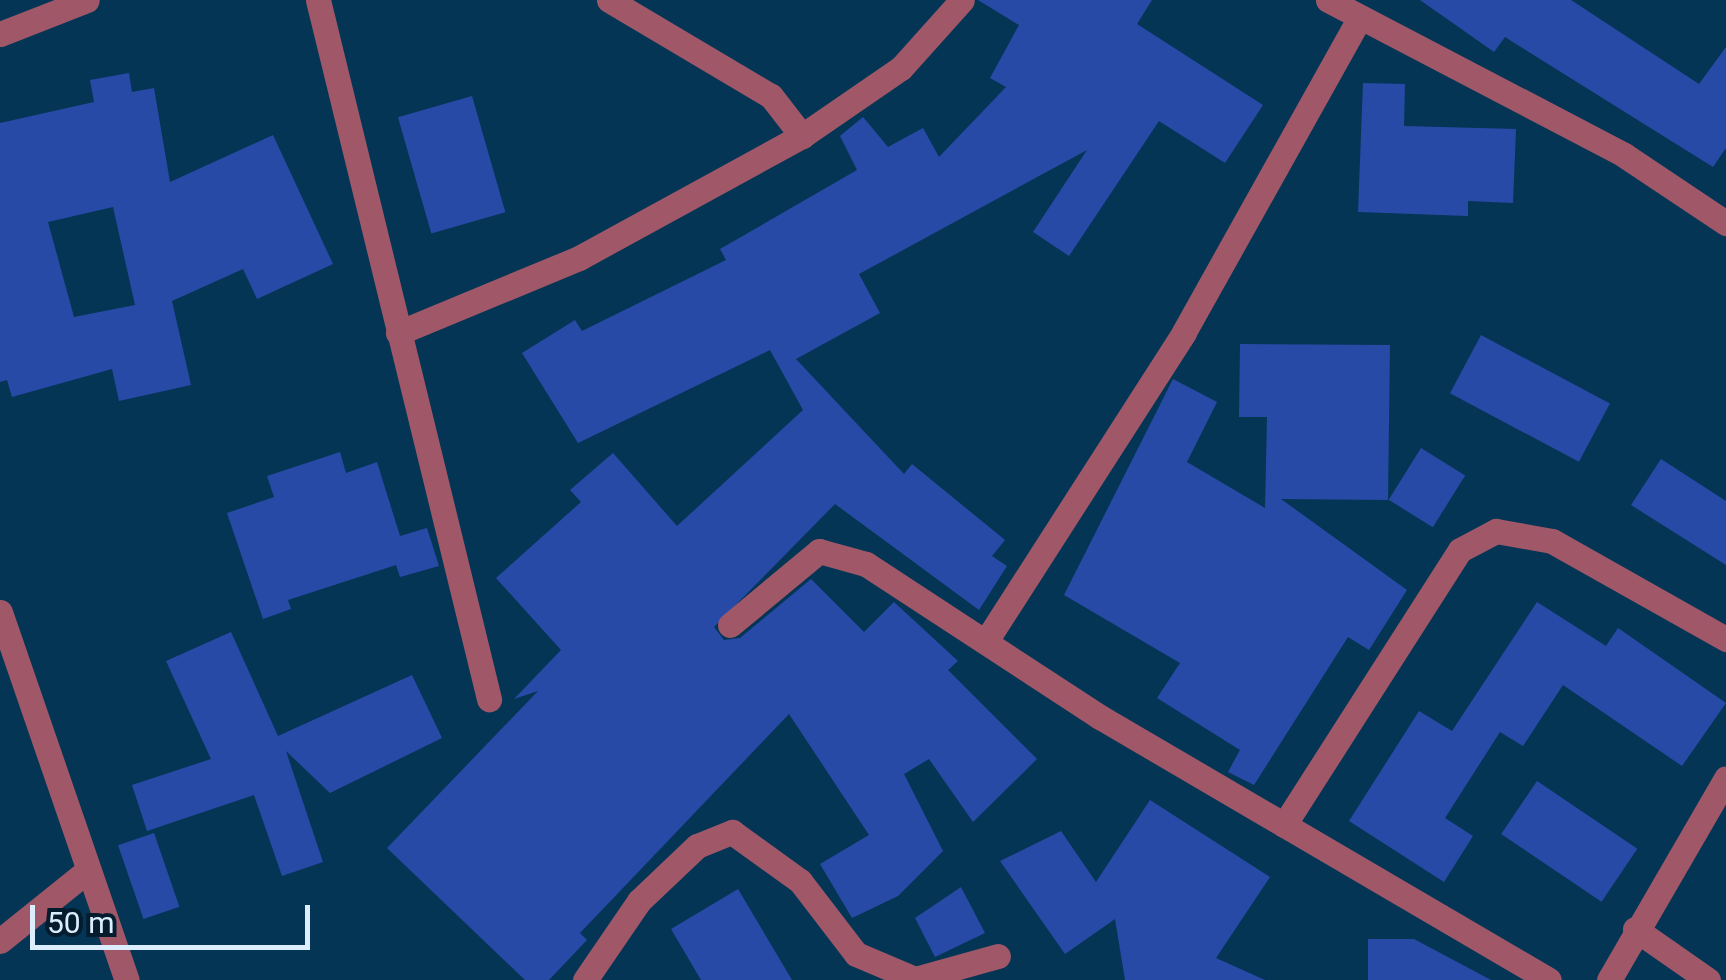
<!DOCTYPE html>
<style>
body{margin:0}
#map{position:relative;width:1726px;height:980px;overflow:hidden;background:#053555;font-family:Roboto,sans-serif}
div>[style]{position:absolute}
.building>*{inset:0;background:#274aa7;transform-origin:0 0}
.minor>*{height:25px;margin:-12.5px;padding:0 12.5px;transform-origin:12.5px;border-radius:12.5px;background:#a05869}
span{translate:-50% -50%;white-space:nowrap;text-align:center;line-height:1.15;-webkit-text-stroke:8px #041c2e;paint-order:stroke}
.scale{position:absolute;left:30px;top:905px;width:280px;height:45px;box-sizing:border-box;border:5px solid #dceefd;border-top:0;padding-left:12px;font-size:30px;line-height:35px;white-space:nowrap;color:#dceefd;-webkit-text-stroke:8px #041c2e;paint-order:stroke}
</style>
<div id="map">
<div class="building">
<div style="clip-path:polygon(978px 0,1152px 0,1137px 24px,1263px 105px,1225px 163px,1159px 121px,1069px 256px,1033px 232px,1087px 150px,859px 274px,880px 313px,796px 359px,904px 474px,912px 464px,1005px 540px,992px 556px,1007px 566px,979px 610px,835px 504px,714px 627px,724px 640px,740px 638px,811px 579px,864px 632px,894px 602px,958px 661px,948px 670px,1037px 759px,973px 822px,929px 759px,904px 774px,943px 851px,898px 896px,852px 918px,820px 864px,869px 835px,789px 714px,580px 933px,587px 940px,549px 980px,525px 980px,387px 848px,538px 691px,514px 699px,561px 650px,496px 578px,581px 502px,570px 490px,613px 453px,677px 526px,803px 410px,770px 350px,578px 443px,522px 353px,575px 320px,582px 331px,726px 260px,720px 249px,857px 170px,840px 136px,863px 117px,888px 147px,923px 128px,939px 157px,1006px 87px,990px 78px,1019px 25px)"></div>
<div style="clip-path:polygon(1420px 0,1571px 0,1699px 84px,1726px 47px,1726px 148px,1713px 167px,1505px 37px,1494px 52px)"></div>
<div style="clip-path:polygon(evenodd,129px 73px,132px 92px,154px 88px,170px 182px,273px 135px,333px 264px,257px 299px,243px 269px,172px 301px,191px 385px,119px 401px,112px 369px,12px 397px,7px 380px,0 382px,0 123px,94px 102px,90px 80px,129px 73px,113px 207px,135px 305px,74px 317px,48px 222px,113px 207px)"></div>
<div style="clip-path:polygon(1363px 83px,1405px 84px,1404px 126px,1516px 129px,1513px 203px,1468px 201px,1468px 216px,1358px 212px)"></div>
<div style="left:472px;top:96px;width:121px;height:77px;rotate:74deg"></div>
<div style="left:1481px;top:335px;width:146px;height:66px;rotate:28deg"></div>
<div style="clip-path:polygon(1240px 344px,1390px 345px,1388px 500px,1281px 499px,1407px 590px,1369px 650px,1348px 637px,1254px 785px,1228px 772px,1240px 750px,1157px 698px,1180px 663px,1064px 595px,1173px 379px,1217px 402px,1187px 462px,1265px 508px,1267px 417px,1239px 417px)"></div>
<div style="left:1421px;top:448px;width:52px;height:61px;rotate:32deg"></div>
<div style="clip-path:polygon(340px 452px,346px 473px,377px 462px,400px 536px,427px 528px,439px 566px,400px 577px,396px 565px,288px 600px,291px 609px,263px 619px,227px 513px,274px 497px,267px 476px)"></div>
<div style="clip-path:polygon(1661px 459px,1726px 501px,1726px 565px,1631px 505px)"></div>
<div style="clip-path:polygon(1537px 602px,1606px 646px,1618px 628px,1726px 703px,1682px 766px,1563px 685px,1523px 746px,1500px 732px,1445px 818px,1473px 836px,1444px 882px,1349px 821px,1419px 711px,1452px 731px)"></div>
<div style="clip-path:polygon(231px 632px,278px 736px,412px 675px,442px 738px,330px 793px,286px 751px,323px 862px,282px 876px,254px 795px,147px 831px,132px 785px,211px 759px,166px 661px)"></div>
<div style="left:1537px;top:781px;width:121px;height:64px;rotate:34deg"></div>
<div style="clip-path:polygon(1150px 800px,1270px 877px,1216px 958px,1265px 980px,1125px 980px,1115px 919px,1065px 954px,1000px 861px,1061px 831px,1096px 882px)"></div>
<div style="left:154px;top:833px;width:78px;height:38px;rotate:71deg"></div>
<div style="clip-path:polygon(961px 887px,985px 933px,935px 957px,915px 918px)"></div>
<div style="clip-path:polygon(738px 889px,792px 980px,701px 980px,671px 929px)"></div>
<div style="clip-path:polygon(1368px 939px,1414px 939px,1491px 980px,1368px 980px)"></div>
</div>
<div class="minor">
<div style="left:318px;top:0;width:720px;rotate:76.25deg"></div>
<div style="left:609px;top:0;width:188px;rotate:30.7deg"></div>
<div style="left:771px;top:96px;width:51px;rotate:52.2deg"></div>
<div style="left:1328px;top:0;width:334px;rotate:27.6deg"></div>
<div style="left:1624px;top:155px;width:123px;rotate:33.7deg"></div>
<div style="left:0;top:34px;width:93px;rotate:-21.3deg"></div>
<div style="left:398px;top:333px;width:196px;rotate:-22.5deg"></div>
<div style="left:579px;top:258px;width:254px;rotate:-28.7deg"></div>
<div style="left:802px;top:136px;width:120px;rotate:-34.5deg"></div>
<div style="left:901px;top:68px;width:91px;rotate:-48.1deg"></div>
<div style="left:0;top:612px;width:389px;rotate:71deg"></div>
<div style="left:730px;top:625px;width:116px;rotate:-39.7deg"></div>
<div style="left:819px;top:551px;width:49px;rotate:15.5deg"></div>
<div style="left:866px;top:564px;width:280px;rotate:33.2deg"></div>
<div style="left:1100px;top:717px;width:520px;rotate:30.36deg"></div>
<div style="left:986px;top:641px;width:367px;rotate:-57.3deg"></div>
<div style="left:1184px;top:332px;width:359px;rotate:-60.8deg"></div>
<div style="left:1284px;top:825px;width:326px;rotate:-57.4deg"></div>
<div style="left:1460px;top:550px;width:41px;rotate:-27.8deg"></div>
<div style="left:1496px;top:531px;width:57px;rotate:10.1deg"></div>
<div style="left:1552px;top:541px;width:200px;rotate:29.4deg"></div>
<div style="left:1635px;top:929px;width:89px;rotate:34.9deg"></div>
<div style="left:0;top:941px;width:112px;rotate:-38.8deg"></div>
<div style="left:585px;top:980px;width:96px;rotate:-55.6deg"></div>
<div style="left:639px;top:901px;width:80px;rotate:-43.5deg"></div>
<div style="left:697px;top:846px;width:38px;rotate:-22deg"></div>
<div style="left:732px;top:832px;width:84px;rotate:35.8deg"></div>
<div style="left:800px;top:881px;width:92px;rotate:52.5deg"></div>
<div style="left:856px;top:954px;width:64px;rotate:23deg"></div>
<div style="left:915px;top:979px;width:86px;rotate:-15.5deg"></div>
<div style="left:1609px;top:980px;width:233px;rotate:-59.9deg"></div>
</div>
<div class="scale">50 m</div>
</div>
